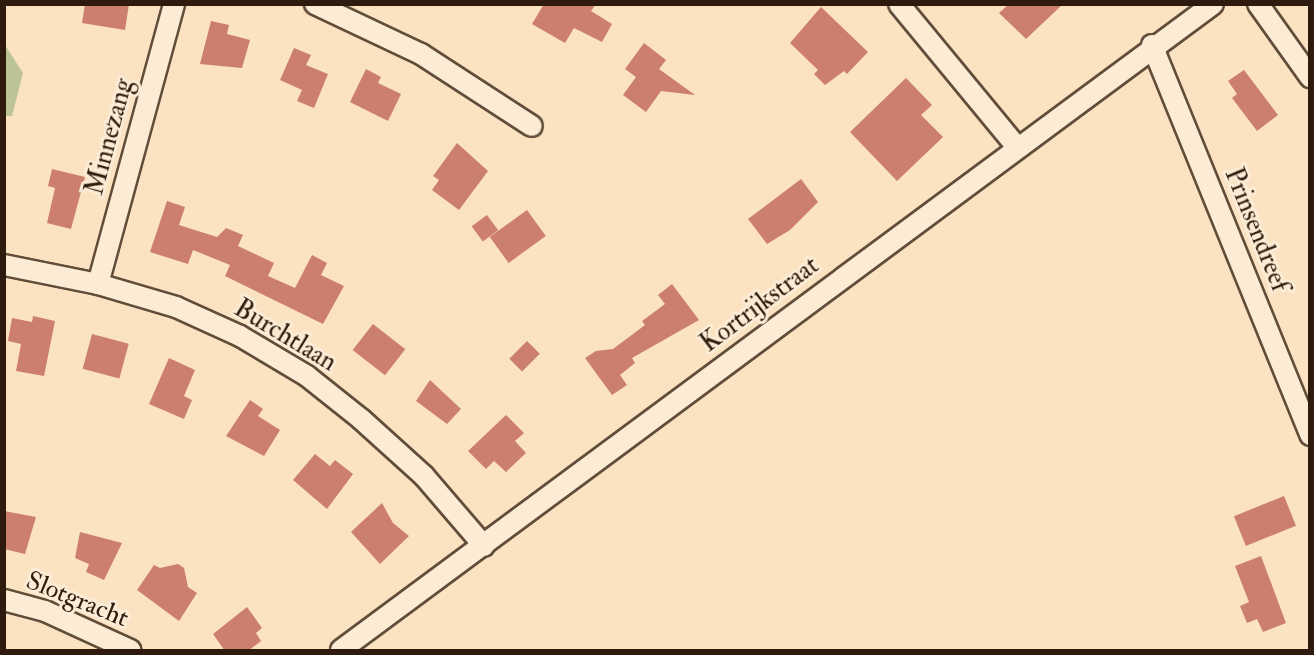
<!DOCTYPE html>
<style>
body{margin:0}
#map{position:relative;width:1314px;height:655px;overflow:hidden;background:#fbe2c0;font-family:"IM FELL Double Pica",serif}
div>[style]{position:absolute}
.green>*{inset:0;background:#bcc495}
.building>*{inset:0;background:#cc7f6f;transform-origin:0 0}
.roads{filter:drop-shadow(2px 0 #614d3a) drop-shadow(-2px 0 #614d3a) drop-shadow(0 2px #614d3a) drop-shadow(0 -2px #614d3a)}
.minor>*{height:20px;margin:-10px;padding:0 10px;transform-origin:10px;border-radius:10px;background:#fcecd6}
span{translate:-50% -50%;white-space:nowrap;text-align:center;line-height:1.15;-webkit-text-stroke:6px #fcecd6;paint-order:stroke}
.street-label{font-size:26px;color:#2e1b0d}
.frame{position:absolute;inset:0;border:6px solid #2e1b0d;pointer-events:none}
</style>
<div id="map">
<div class="green">
<div style="clip-path:polygon(5px 45px,23px 73px,12px 116px,5px 116px)"></div>
</div>
<div class="building">
<div style="clip-path:polygon(85px 4px,129px 4px,125px 30px,82px 23px)"></div>
<div style="clip-path:polygon(544px 4px,596px 4px,591px 11px,612px 24px,602px 42px,574px 28px,565px 43px,532px 24px)"></div>
<div style="clip-path:polygon(1009px 4px,1063px 4px,1026px 39px,999px 13px)"></div>
<div style="clip-path:polygon(821px 7px,868px 52px,847px 74px,844px 71px,825px 85px,814px 74px,818px 70px,790px 43px)"></div>
<div style="clip-path:polygon(211px 21px,229px 25px,227px 34px,250px 40px,242px 68px,200px 64px)"></div>
<div style="clip-path:polygon(644px 43px,666px 60px,659px 69px,695px 95px,661px 91px,646px 112px,623px 95px,636px 77px,625px 69px)"></div>
<div style="clip-path:polygon(294px 48px,311px 55px,306px 65px,328px 74px,314px 108px,297px 101px,302px 90px,280px 80px)"></div>
<div style="clip-path:polygon(366px 69px,381px 77px,378px 83px,401px 94px,388px 121px,350px 102px)"></div>
<div style="clip-path:polygon(1244px 70px,1278px 115px,1257px 131px,1232px 98px,1237px 94px,1228px 81px)"></div>
<div style="clip-path:polygon(906px 78px,932px 105px,921px 115px,943px 137px,897px 181px,850px 132px)"></div>
<div style="clip-path:polygon(457px 143px,488px 171px,459px 210px,432px 190px,439px 180px,433px 176px)"></div>
<div style="clip-path:polygon(52px 169px,85px 177px,71px 229px,47px 223px,55px 188px,48px 186px)"></div>
<div style="clip-path:polygon(801px 179px,818px 202px,790px 230px,767px 244px,748px 219px)"></div>
<div style="clip-path:polygon(167px 201px,185px 207px,179px 225px,217px 237px,226px 228px,243px 235px,238px 246px,274px 263px,268px 276px,295px 288px,312px 255px,327px 263px,321px 275px,344px 286px,323px 324px,225px 276px,230px 265px,193px 250px,188px 264px,150px 252px)"></div>
<div style="left:527px;top:210px;width:32px;height:46px;rotate:54deg"></div>
<div style="left:487px;top:215px;width:19px;height:19px;rotate:54deg"></div>
<div style="clip-path:polygon(672px 284px,699px 320px,632px 358px,635px 363px,620px 375px,627px 385px,612px 395px,585px 358px,596px 351px,613px 349px,645px 325px,642px 321px,665px 304px,658px 295px)"></div>
<div style="clip-path:polygon(33px 316px,55px 321px,44px 376px,16px 371px,21px 344px,8px 341px,12px 318px,32px 322px)"></div>
<div style="left:373px;top:324px;width:41px;height:33px;rotate:38deg"></div>
<div style="left:92px;top:334px;width:38px;height:36px;rotate:15deg"></div>
<div style="left:527px;top:341px;width:18px;height:25px;rotate:45deg"></div>
<div style="clip-path:polygon(169px 358px,195px 370px,184px 396px,192px 400px,184px 419px,149px 404px)"></div>
<div style="clip-path:polygon(430px 380px,461px 409px,447px 424px,416px 401px)"></div>
<div style="clip-path:polygon(250px 400px,263px 409px,258px 416px,280px 430px,264px 456px,226px 436px)"></div>
<div style="clip-path:polygon(506px 415px,524px 433px,515px 441px,526px 453px,506px 472px,494px 461px,486px 469px,468px 451px)"></div>
<div style="clip-path:polygon(315px 454px,330px 466px,335px 460px,353px 474px,327px 509px,293px 480px)"></div>
<div style="left:1284px;top:496px;width:32px;height:54px;rotate:68deg"></div>
<div style="clip-path:polygon(382px 503px,393px 523px,409px 536px,380px 564px,351px 532px)"></div>
<div style="clip-path:polygon(4px 511px,36px 517px,25px 554px,4px 549px)"></div>
<div style="clip-path:polygon(80px 532px,122px 543px,104px 580px,86px 572px,89px 564px,75px 558px)"></div>
<div style="clip-path:polygon(1261px 556px,1286px 623px,1263px 632px,1257px 619px,1247px 623px,1240px 606px,1249px 602px,1235px 566px)"></div>
<div style="clip-path:polygon(178px 564px,184px 568px,188px 587px,197px 593px,179px 621px,137px 590px,154px 565px,160px 568px)"></div>
<div style="clip-path:polygon(247px 607px,262px 628px,256px 633px,261px 641px,248px 651px,225px 651px,213px 634px)"></div>
</div>
<div class="roads">
<div class="minor">
<div style="left:315px;top:4px;width:117px;rotate:25.3deg"></div>
<div style="left:421px;top:54px;width:132px;rotate:33deg"></div>
<div style="left:899px;top:4px;width:184px;rotate:50.5deg"></div>
<div style="left:1258px;top:4px;width:90px;rotate:54.5deg"></div>
<div style="left:1152px;top:45px;width:421px;rotate:67.9deg"></div>
<div style="left:4px;top:265px;width:96px;rotate:11.4deg"></div>
<div style="left:98px;top:284px;width:81px;rotate:16.4deg"></div>
<div style="left:176px;top:307px;width:70px;rotate:24.4deg"></div>
<div style="left:240px;top:336px;width:78px;rotate:30.8deg"></div>
<div style="left:307px;top:376px;width:69px;rotate:38.5deg"></div>
<div style="left:361px;top:419px;width:85px;rotate:42.1deg"></div>
<div style="left:424px;top:476px;width:92px;rotate:49.4deg"></div>
<div style="left:98px;top:284px;width:290px;rotate:-74.8deg"></div>
<div style="left:4px;top:600px;width:42px;rotate:15deg"></div>
<div style="left:45px;top:611px;width:94px;rotate:24.6deg"></div>
<div style="left:341px;top:650px;width:1085px;rotate:-36.53deg"></div>
</div>
</div>
<div class="street-label">
<span style="left:110px;top:137px;rotate:-75deg">Minnezang</span>
<span style="left:1256px;top:230px;rotate:68deg">Prinsendreef</span>
<span style="left:760px;top:305px;rotate:-37deg">Kortrijkstraat</span>
<span style="left:285px;top:336px;rotate:31deg">Burchtlaan</span>
<span style="left:77px;top:600px;rotate:22deg">Slotgracht</span>
</div>
<div class="frame"></div>
</div>
